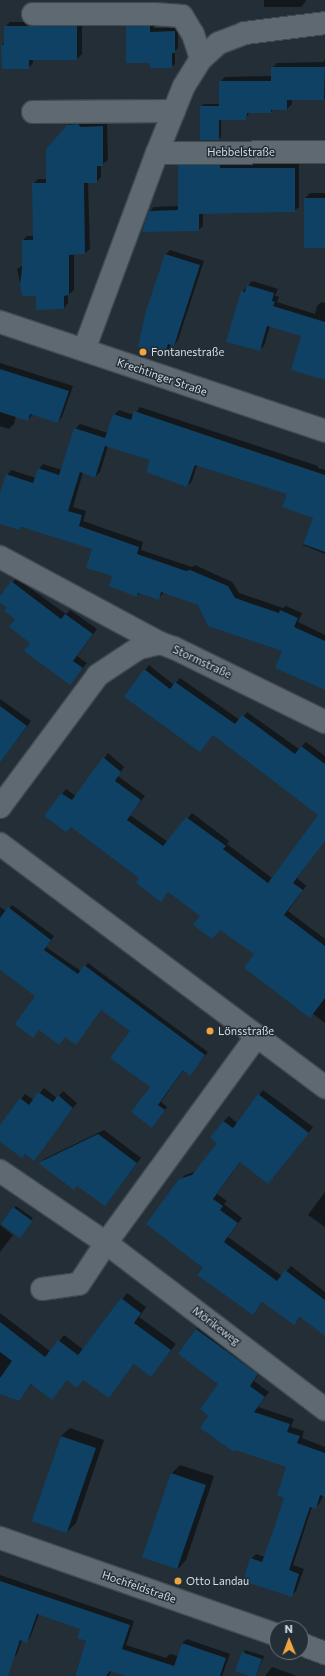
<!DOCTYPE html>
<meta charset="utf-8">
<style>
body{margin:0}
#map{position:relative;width:325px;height:1676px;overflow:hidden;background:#242e36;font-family:Commissioner,sans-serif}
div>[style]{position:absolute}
.shadow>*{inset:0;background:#0007}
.building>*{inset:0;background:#0e4163;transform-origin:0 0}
.roads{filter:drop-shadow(1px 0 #424a50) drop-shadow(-1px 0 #424a50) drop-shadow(0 1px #424a50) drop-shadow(0 -1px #424a50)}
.minor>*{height:22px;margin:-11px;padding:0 11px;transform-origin:11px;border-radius:11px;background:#5e6972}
.dots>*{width:11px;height:11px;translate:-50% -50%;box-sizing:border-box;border:2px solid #242e36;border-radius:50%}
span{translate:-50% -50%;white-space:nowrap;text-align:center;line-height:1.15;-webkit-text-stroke:3px #242e36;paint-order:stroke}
.street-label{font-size:11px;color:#d7dde3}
.poi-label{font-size:11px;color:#d7dde3}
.left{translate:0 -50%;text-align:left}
.north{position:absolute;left:269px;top:1620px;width:40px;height:40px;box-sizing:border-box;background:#242e36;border:1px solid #6c747b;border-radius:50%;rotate:359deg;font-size:11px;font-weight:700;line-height:16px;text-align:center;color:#d7dde3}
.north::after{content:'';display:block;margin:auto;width:14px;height:18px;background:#f1a540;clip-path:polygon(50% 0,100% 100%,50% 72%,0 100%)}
</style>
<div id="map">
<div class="shadow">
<div style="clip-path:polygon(264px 0,306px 0,306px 1px,301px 7px,264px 7px)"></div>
<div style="clip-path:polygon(10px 22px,82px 22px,82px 54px,77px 59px,33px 59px,33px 63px,28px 68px,2px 45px,5px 43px,5px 27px)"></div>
<div style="clip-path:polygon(131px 23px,153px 23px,154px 28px,178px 28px,178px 48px,175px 51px,175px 64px,171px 67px,151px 62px,127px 27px)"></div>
<div style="clip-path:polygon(325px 57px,325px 99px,292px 99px,292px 104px,287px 109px,274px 109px,271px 112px,250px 112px,245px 119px,221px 119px,221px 137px,219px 139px,201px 106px,204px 104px,220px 104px,220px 82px,225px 77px,272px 76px,272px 68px,277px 63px,324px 62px)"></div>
<div style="clip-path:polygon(73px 120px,107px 122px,108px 160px,101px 165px,101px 177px,96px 182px,88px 182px,90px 249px,85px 253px,74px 254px,74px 290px,68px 295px,68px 303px,64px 308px,37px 295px,23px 295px,17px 269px,23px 265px,23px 240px,27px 236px,34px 236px,33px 184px,38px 179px,47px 179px,68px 125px)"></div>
<div style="clip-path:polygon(183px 161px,224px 161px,224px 164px,299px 164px,299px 207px,294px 211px,203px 213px,203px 226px,199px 230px,150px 211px,154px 207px,179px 206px,179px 166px)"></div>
<div style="clip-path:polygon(310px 193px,325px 193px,325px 247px,305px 198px)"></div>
<div style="clip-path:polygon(170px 250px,204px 261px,178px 340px,174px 345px,171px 344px,168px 352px,164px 356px,166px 254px)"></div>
<div style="clip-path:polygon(252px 281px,278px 289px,275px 296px,279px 297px,277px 302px,315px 314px,317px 306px,321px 302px,325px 303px,325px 379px,302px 335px,270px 326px,264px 346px,259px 350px,242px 292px)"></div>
<div style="clip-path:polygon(0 363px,73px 386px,62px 417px,58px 422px,33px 414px,28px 420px,16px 416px,14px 424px,9px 429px,0 426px)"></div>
<div style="clip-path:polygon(140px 407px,318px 466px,318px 468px,325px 470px,325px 554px,303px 545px,314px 517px,288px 493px,197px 465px,192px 481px,187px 486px,152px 459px,108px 446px,100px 472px,95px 477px,83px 472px,73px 507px,86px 511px,83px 521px,143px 542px,141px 550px,192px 567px,195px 565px,232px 582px,239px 593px,283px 608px,286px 606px,302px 613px,298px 622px,325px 635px,325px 689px,284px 650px,198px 604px,164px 592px,158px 599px,140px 593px,137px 596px,113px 576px,93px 548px,22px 527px,20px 529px,0 523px,0 496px,7px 475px,11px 470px,36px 478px,39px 469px,43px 464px,62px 470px,75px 429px,80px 424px,108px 433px,114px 415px,119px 410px,134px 415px)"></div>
<div style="clip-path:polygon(16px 578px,66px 614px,70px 610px,97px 629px,77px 656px,87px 663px,70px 683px,31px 643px,8px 608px,0 601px,0 598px)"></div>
<div style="clip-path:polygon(149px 665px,174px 685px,180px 678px,240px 720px,247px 712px,299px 749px,306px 742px,325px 756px,325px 840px,297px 878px,306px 886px,288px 911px,325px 939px,325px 1023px,313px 1014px,256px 954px,169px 891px,165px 896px,71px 826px,45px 816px,66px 789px,76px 796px,108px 753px,124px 767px,118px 776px,145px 796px,130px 815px,168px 842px,192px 813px,229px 841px,227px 844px,272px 878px,319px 815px,145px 670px)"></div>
<div style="clip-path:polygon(0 699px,31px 721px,0 763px)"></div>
<div style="clip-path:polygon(12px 905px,54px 936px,46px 947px,81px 971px,88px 963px,208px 1052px,190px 1074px,184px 1069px,161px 1102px,167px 1107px,152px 1127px,151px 1087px,131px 1031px,101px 1009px,65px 1036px,39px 1030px,37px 996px,0 968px,0 907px,6px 911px)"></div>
<div style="clip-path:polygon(44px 1088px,57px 1098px,63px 1091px,77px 1103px,34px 1159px,0 1141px,0 1126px,25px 1094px,34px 1100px)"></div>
<div style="clip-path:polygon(263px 1090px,313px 1127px,273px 1178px,241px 1161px,217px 1194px,227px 1201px,224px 1204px,242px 1218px,228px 1237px,282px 1276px,291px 1266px,325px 1292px,325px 1334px,301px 1317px,294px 1324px,263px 1301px,257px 1309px,204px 1268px,180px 1180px,185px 1175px,197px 1171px,218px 1143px,211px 1138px,224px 1121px,229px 1116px,237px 1123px)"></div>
<div style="clip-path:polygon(104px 1130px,141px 1158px,105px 1205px,77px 1185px,40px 1163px,44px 1159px)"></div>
<div style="clip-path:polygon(325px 1192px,325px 1227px,308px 1215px)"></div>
<div style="clip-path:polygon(16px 1206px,33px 1218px,21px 1234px,14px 1208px)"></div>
<div style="clip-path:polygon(0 1225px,13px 1235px,0 1252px)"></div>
<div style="clip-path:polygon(127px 1293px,146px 1307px,139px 1317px,176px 1344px,151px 1375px,135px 1363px,109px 1397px,84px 1379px,77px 1386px,67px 1379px,32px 1384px,19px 1399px,0 1391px,0 1313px,51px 1352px,64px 1335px,84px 1350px)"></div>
<div style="clip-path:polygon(201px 1325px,262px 1369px,254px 1381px,269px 1392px,258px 1407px,294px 1419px,291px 1427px,304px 1431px,302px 1438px,325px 1447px,325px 1496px,323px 1495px,320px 1503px,315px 1508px,312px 1507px,293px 1565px,304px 1569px,296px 1591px,292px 1595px,251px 1559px,256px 1554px,265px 1557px,285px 1497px,288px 1466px,210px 1416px,219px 1384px,196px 1329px)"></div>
<div style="clip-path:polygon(70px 1428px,104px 1440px,76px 1523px,67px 1532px,61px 1436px)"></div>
<div style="clip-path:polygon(180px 1465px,214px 1476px,186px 1560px,178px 1569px,172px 1473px)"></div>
<div style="clip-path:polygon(0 1575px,134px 1621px,126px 1645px,166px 1658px,170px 1654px,178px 1656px,182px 1643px,187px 1639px,230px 1654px,222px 1676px,129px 1676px,111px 1670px,109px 1676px,75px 1676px,87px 1640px,82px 1628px,39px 1614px,30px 1638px,26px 1642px,22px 1640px,17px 1654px,13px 1658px,0 1661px)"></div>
<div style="clip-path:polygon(245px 1650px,264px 1656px,256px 1676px,236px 1670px)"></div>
<div style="clip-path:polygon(272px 1667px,297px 1676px,265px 1676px)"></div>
</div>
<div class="building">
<div style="clip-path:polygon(4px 26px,77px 26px,77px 60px,29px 60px,29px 69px,2px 69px,1px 45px,4px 45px)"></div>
<div style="clip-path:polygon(126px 26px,150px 26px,150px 32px,175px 31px,175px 53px,172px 53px,172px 68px,150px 68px,150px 63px,126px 63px)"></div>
<div style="clip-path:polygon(271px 67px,325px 67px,324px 100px,287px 100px,287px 110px,271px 110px,271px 113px,247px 113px,246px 120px,219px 120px,219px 81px,271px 81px)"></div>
<div style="left:200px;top:106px;width:19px;height:34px"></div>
<div style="clip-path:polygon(78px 124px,81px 127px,103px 126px,103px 166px,97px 166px,97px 183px,84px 183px,85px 254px,69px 255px,69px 295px,64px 296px,64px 309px,36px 310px,36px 296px,22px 296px,20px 286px,22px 268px,22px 240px,33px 240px,32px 183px,46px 183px,46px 149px,67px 125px)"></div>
<div style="clip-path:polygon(178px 165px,220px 165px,220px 168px,295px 168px,295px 212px,199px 214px,199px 231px,142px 232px,149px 211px,178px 210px)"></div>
<div style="left:304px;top:198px;width:21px;height:50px"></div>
<div style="clip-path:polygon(165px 254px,200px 265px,174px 346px,168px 344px,164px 357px,138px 347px,145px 314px)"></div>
<div style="clip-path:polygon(247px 285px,274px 293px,272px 301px,275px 302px,273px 306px,325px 322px,325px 380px,291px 370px,301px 336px,267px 326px,260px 351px,226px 342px,241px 291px,245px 292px)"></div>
<div style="clip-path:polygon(0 369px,69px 391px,58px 423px,30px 414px,28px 421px,0 412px)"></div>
<div style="clip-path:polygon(134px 411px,325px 475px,325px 552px,303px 544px,313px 518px,282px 507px,287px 494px,195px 465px,187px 487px,146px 472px,150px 460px,105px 446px,95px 478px,80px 472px,68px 511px,82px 515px,79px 526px,139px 547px,137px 554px,186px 571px,190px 570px,228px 586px,235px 598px,279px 613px,280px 610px,298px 618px,294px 627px,325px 641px,325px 690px,275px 668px,282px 651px,208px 626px,198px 605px,161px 592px,159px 600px,138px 593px,137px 597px,109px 586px,112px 576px,86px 568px,92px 549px,21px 527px,20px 530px,0 524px,0 493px,6px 474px,33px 483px,38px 468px,59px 475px,74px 428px,105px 438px,113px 414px,131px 420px)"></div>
<div style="clip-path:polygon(11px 581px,61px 619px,65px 614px,93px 634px,73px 661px,83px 668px,70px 685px,24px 651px,30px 643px,9px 627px,15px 619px,4px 611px,7px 608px,0 603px,0 596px)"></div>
<div style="clip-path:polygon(144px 669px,170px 689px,175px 682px,235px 724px,242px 715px,295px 754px,301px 746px,325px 764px,325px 841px,293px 883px,303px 890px,284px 915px,325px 946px,325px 998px,310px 1018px,244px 968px,254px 954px,220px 930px,212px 939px,193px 925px,200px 916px,168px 892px,161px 902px,136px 883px,139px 878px,71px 827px,66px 832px,44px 816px,61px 793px,72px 800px,103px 757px,121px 772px,115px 781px,141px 800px,127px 820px,163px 846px,186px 817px,226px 846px,223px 849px,268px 883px,318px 815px,213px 735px,200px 752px,124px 697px)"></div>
<div style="clip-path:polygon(0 706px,27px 726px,0 763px)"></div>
<div style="clip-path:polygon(8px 907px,51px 940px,44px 950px,78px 974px,84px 965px,205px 1055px,190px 1076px,183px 1070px,158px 1105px,165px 1110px,152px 1128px,131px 1112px,150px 1087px,110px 1058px,130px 1031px,101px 1010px,76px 1045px,65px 1037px,59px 1045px,39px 1030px,33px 1038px,15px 1024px,35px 996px,0 970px,0 918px)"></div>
<div style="clip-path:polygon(38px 1092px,53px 1102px,58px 1095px,73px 1108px,34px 1161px,25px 1154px,22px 1158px,0 1142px,0 1125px,20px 1098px,29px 1105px)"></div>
<div style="clip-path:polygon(258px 1094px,309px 1133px,268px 1184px,240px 1162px,213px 1199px,223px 1206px,220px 1210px,238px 1223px,224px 1242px,277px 1281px,285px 1270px,325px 1300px,325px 1336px,300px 1317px,294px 1325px,262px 1302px,253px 1315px,197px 1275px,203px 1268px,146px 1224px,179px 1179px,192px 1175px,217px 1143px,210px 1138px,223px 1121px,233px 1128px)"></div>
<div style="clip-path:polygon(98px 1134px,137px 1163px,105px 1206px,77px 1186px,74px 1190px,38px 1163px)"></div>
<div style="left:13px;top:1207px;width:24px;height:21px;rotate:36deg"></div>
<div style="clip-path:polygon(121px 1298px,141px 1313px,134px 1323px,171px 1350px,151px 1377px,134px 1364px,109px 1398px,83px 1380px,77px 1388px,67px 1380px,52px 1400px,31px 1384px,19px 1401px,0 1394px,0 1378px,12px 1361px,0 1352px,0 1322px,45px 1357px,58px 1340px,78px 1355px)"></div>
<div style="clip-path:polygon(196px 1329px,258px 1374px,250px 1386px,265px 1397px,254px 1412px,290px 1424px,287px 1432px,300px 1436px,297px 1443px,325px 1453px,325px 1497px,320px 1495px,316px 1509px,310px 1507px,289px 1570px,299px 1574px,292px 1597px,243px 1581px,250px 1558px,262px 1562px,273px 1531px,284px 1498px,277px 1495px,286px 1467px,235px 1450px,234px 1452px,200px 1428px,208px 1416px,200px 1409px,218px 1384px,178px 1354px)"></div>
<div style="left:61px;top:1436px;width:37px;height:90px;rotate:19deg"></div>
<div style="left:171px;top:1473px;width:37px;height:89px;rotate:19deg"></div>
<div style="clip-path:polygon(0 1581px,130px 1625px,122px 1649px,174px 1666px,182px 1643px,226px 1658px,220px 1676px,126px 1676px,110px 1671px,106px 1676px,75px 1676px,86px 1641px,77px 1638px,80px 1629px,37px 1614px,27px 1643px,20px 1640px,8px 1676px,0 1676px)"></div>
<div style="clip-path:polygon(242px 1652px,262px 1659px,256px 1676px,250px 1676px,235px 1671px)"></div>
</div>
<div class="roads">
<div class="minor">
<div style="left:33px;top:14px;width:121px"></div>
<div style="left:154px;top:14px;width:28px;rotate:4deg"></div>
<div style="left:182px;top:16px;width:21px;rotate:59deg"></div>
<div style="left:193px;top:34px;width:26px;rotate:72deg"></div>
<div style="left:33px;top:112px;width:141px;rotate:-0.4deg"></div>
<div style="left:157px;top:153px;width:168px;rotate:-0.3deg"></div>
<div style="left:0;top:322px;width:343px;rotate:18.5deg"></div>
<div style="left:84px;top:350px;width:210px;rotate:-69.7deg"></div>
<div style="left:157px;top:153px;width:72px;rotate:-68.1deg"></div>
<div style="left:184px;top:86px;width:32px;rotate:-58deg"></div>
<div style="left:201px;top:59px;width:24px;rotate:-42deg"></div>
<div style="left:219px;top:43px;width:28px;rotate:-21deg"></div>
<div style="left:245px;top:33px;width:81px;rotate:-7.1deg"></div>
<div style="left:0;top:557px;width:182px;rotate:28.3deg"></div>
<div style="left:0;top:807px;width:164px;rotate:-53.4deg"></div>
<div style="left:98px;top:675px;width:49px;rotate:-33.4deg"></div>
<div style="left:139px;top:648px;width:22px;rotate:-13deg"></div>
<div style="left:160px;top:643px;width:15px;rotate:20deg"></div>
<div style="left:174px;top:648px;width:168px;rotate:26.1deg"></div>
<div style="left:0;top:844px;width:406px;rotate:36.8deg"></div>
<div style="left:0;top:1171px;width:128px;rotate:34.2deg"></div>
<div style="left:106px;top:1243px;width:275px;rotate:37.2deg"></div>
<div style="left:42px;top:1289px;width:37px;rotate:-8deg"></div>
<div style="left:79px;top:1284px;width:49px;rotate:-56.6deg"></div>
<div style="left:106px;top:1243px;width:256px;rotate:-53.9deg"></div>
<div style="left:0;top:1538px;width:293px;rotate:19.3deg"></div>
<div style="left:301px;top:1644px;width:26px;rotate:21deg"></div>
</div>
</div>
<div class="dots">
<div style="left:143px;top:352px;background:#f1a540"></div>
<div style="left:210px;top:1031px;background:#f1a540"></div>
<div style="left:178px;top:1581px;background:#f1a540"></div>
</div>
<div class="street-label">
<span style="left:241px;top:152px">Hebbelstraße</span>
<span style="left:162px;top:377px;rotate:19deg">Krechtinger Straße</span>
<span style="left:202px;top:662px;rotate:25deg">Stormstraße</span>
<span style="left:216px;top:1326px;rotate:37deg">Mörikeweg</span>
<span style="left:139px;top:1587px;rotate:19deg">Hochfeldstraße</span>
</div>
<div class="poi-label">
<span class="left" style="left:151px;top:352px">Fontanestraße</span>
<span class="left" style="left:218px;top:1031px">Lönsstraße</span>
<span class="left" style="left:186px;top:1581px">Otto Landau</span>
</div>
<div class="north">N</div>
</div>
